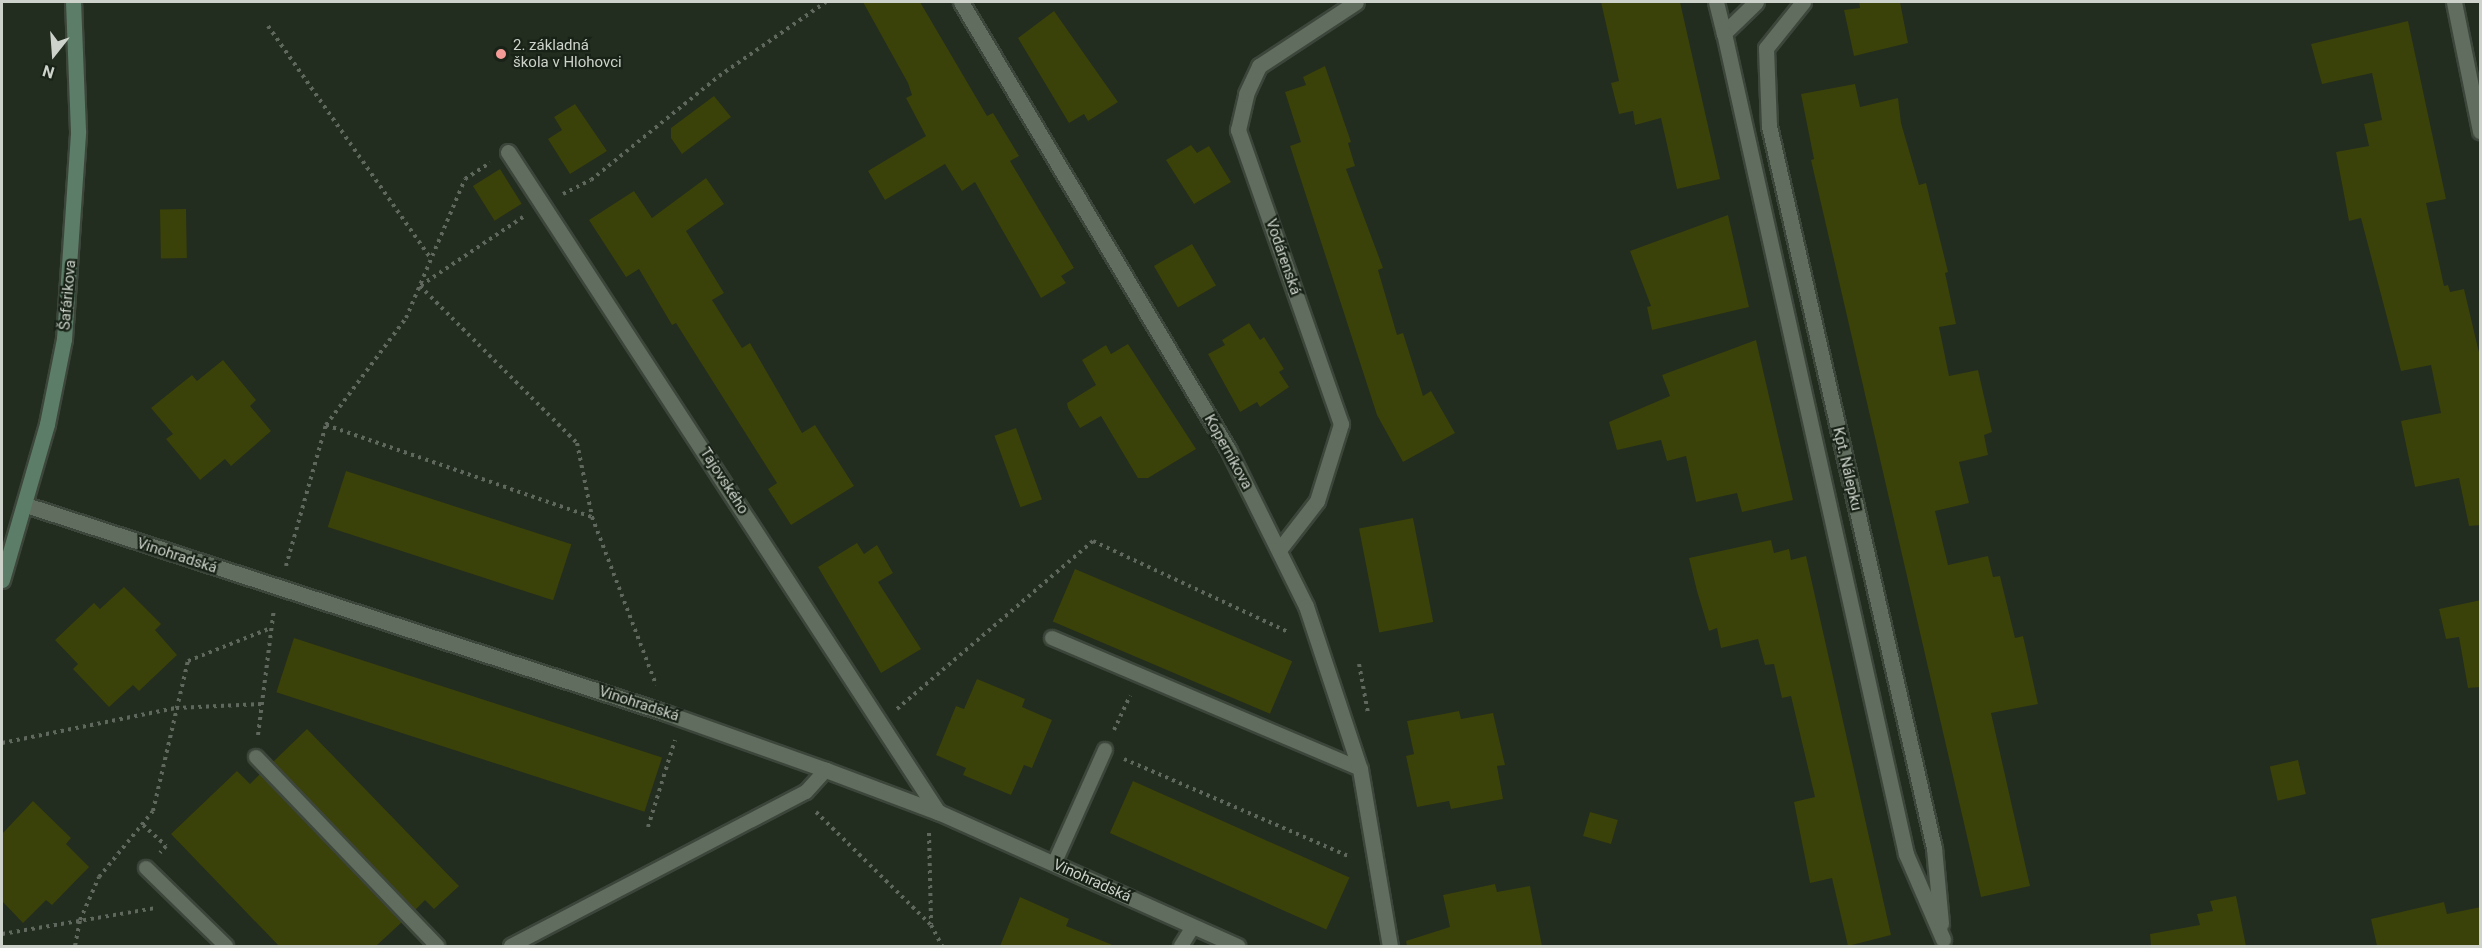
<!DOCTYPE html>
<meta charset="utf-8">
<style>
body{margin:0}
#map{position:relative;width:2482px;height:948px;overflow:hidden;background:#222c1f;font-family:Roboto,sans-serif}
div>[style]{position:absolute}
.building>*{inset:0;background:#3a4109;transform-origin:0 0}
.path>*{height:4px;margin-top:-2px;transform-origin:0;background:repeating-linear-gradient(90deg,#60685d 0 3px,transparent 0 7.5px)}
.roads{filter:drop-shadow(2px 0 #3d463b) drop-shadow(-2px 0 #3d463b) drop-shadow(0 2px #3d463b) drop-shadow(0 -2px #3d463b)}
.service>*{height:14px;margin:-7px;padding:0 7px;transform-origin:7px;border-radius:7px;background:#616d5e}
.minor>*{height:15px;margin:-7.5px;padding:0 7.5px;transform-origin:7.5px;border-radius:7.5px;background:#616d5e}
.secondary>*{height:15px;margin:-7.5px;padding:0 7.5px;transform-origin:7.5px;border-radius:7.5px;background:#5c7e68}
.dots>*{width:16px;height:16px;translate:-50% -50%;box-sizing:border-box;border:3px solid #182216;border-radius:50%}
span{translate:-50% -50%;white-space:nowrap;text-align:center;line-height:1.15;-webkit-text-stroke:4.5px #182216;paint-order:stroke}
.poi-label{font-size:15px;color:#cdd3cb}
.left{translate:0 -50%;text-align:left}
.street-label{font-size:15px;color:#cdd3cb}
.frame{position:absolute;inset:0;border:3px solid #cdd3cb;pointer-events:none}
.north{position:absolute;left:24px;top:24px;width:60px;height:60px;-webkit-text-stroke:4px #182216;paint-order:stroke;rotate:197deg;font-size:16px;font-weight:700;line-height:24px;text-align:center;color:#cdd3cb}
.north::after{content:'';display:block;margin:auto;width:21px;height:27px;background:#cdd3cb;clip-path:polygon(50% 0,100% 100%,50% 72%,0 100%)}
</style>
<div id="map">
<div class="building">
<div style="clip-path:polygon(863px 2px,920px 2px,987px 116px,993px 113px,1019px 156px,1010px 161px,1074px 268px,1061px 276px,1066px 283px,1041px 298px,975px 182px,962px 191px,945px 164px,885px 200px,868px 171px,926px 136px,906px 98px,912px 95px,908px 83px)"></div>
<div style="clip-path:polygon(1601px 2px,1680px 2px,1720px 179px,1677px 189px,1661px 118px,1635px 125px,1633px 111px,1619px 114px,1611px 83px,1619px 81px)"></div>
<div style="clip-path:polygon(1859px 2px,1900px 2px,1908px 43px,1854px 56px,1844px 10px,1860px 8px)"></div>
<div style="clip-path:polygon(1054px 11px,1118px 102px,1088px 121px,1084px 114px,1069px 123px,1018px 38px)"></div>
<div style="clip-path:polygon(2408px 21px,2446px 199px,2426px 203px,2444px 286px,2448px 285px,2450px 292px,2464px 289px,2481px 361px,2481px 525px,2469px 526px,2459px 478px,2415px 487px,2401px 421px,2441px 413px,2431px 365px,2401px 371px,2361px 218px,2349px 221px,2336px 152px,2369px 146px,2364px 124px,2382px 120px,2372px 73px,2322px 84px,2311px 44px)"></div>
<div style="clip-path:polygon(1325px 66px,1351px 142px,1348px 143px,1355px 166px,1346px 169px,1383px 268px,1378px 270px,1397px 335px,1403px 333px,1423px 396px,1431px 391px,1455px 433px,1403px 462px,1377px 415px,1290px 146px,1301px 142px,1285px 92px,1306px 85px,1303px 77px)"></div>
<div style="clip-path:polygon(1855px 84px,1860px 107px,1898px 98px,1901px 123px,1919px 185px,1926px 183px,1948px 272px,1945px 273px,1956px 324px,1939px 327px,1949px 376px,1978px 370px,1992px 432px,1984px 435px,1988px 455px,1959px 462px,1969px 503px,1935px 511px,1948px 565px,1988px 556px,1993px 577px,2000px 576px,2015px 638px,2023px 636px,2038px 704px,1991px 713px,2030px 886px,1981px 897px,1811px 160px,1814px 159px,1801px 94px)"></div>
<div style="clip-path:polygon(714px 96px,731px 117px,682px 154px,671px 138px,671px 128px)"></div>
<div style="clip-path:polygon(575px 104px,607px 151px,570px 174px,548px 139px,562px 130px,554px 117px)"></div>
<div style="clip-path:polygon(1191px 145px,1197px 153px,1209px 146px,1231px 182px,1194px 204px,1166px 160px)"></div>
<div style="left:500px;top:169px;width:41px;height:32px;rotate:58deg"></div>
<div style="clip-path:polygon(706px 178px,724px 204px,686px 231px,724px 293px,712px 300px,742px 348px,750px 343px,802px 433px,815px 425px,854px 486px,791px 525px,768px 489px,777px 483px,676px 323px,672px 325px,639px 269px,626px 277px,589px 220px,634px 191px,652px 218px)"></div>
<div style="left:186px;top:209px;width:49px;height:26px;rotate:89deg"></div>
<div style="clip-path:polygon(1728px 215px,1749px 307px,1652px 330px,1647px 307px,1651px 306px,1630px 251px)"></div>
<div style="left:1192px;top:244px;width:48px;height:44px;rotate:60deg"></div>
<div style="clip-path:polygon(1249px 323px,1260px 340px,1264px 337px,1284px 369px,1279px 372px,1289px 387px,1260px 407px,1257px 402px,1240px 412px,1208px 354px,1225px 345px,1222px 340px)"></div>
<div style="clip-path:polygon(1756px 340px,1793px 500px,1742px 512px,1737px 493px,1696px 502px,1686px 456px,1667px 461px,1661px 440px,1617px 450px,1609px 422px,1670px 396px,1662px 375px)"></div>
<div style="clip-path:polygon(1128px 344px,1196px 449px,1148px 478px,1138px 478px,1101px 416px,1080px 428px,1068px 408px,1067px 403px,1096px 385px,1082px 360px,1106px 345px,1111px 354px)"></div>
<div style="clip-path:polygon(223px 360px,256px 400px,250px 406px,271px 431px,231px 466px,225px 459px,200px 480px,166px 439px,173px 434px,151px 408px,192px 375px,197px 381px)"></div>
<div style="left:1016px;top:428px;width:76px;height:23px;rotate:70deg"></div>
<div style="left:346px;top:471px;width:237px;height:59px;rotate:18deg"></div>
<div style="left:1413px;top:518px;width:106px;height:55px;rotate:79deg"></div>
<div style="clip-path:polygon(1771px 540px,1774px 553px,1789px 549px,1791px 560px,1806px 556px,1891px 935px,1848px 946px,1832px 878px,1810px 883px,1794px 802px,1815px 797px,1791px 696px,1782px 698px,1774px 664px,1765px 665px,1758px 639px,1721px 648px,1717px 628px,1709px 631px,1697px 591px,1689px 558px)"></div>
<div style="clip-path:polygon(857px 543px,864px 554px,877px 545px,893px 573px,878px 582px,921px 649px,881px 673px,818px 567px)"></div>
<div style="left:1075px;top:569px;width:236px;height:57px;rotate:23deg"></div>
<div style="clip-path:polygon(124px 587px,161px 624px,155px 630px,177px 655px,139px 691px,133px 685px,109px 707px,73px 669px,78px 664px,55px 640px,94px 603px,100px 609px)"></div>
<div style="clip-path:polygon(2481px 600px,2481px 687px,2468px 688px,2459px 637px,2446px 639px,2439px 609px)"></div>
<div style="left:294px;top:638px;width:387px;height:57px;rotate:18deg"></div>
<div style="clip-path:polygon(977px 679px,1025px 699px,1022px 707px,1052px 720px,1032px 768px,1024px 765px,1011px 795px,963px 775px,966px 768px,936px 755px,956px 706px,964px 709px)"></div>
<div style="clip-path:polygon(1459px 711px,1461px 719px,1493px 713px,1505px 765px,1497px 766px,1503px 799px,1451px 809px,1449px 801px,1417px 807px,1406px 756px,1414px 754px,1407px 721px)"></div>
<div style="clip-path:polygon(307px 729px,459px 886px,434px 909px,425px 900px,415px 910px,273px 762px)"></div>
<div style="left:2298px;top:760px;width:35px;height:29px;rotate:77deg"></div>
<div style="clip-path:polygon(237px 771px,250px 784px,260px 774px,402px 922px,376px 946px,279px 946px,171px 834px)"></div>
<div style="left:1133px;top:781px;width:237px;height:57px;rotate:24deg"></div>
<div style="clip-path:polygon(33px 801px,71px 838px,66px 844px,89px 867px,52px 905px,46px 900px,23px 923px,2px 901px,2px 834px)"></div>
<div style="left:1590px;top:812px;width:29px;height:25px;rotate:16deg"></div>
<div style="clip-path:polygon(1495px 884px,1497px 892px,1530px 886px,1542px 946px,1407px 946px,1406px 941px,1450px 927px,1443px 895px)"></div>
<div style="clip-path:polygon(2236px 896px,2246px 946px,2151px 946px,2150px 934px,2200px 925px,2197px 914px,2213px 911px,2210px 901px)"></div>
<div style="clip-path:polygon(1020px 897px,1069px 919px,1066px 926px,1115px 946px,1000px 946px)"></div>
<div style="clip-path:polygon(2444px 902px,2447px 914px,2481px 907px,2481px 946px,2377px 946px,2371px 919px)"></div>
</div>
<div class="path">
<div style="left:268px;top:26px;width:284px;rotate:55deg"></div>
<div style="left:563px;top:194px;width:31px;rotate:-27deg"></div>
<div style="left:591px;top:180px;width:165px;rotate:-39.1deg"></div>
<div style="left:719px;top:76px;width:130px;rotate:-34.7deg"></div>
<div style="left:523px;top:217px;width:124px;rotate:146.2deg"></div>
<div style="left:420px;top:286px;width:222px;rotate:45deg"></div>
<div style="left:577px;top:443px;width:76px;rotate:78.5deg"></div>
<div style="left:326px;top:425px;width:134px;rotate:-53.2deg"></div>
<div style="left:406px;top:318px;width:151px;rotate:-67deg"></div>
<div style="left:465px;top:179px;width:30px;rotate:-33deg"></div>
<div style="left:286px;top:566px;width:147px;rotate:-74.2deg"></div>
<div style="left:326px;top:425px;width:281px;rotate:19.1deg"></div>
<div style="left:592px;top:517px;width:180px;rotate:69.1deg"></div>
<div style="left:1359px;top:664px;width:50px;rotate:79.6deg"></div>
<div style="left:897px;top:709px;width:258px;rotate:-40.6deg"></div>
<div style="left:1093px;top:541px;width:217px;rotate:25deg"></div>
<div style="left:1114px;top:730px;width:38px;rotate:-65deg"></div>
<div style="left:258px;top:735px;width:127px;rotate:-82.8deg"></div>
<div style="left:2px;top:743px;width:177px;rotate:-11.4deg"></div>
<div style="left:176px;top:708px;width:86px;rotate:-2.7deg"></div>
<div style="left:1124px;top:759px;width:247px;rotate:23.4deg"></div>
<div style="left:816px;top:812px;width:161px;rotate:44.5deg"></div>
<div style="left:931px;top:925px;width:24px;rotate:62deg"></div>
<div style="left:143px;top:825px;width:31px;rotate:42deg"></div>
<div style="left:166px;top:846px;width:9px;rotate:131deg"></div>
<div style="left:648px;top:827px;width:91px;rotate:-72.8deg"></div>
<div style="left:929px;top:833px;width:91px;rotate:88.7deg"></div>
<div style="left:2px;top:934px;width:155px;rotate:-9.6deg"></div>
<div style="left:75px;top:946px;width:26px;rotate:-79deg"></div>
<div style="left:80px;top:920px;width:47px;rotate:-66.2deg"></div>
<div style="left:99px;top:877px;width:85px;rotate:-50.7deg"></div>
<div style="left:153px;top:811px;width:154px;rotate:-76.9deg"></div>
<div style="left:188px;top:661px;width:89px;rotate:-21.7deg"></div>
</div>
<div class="roads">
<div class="service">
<div style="left:1052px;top:638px;width:335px;rotate:23deg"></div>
<div style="left:256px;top:757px;width:262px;rotate:46.2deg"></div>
<div style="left:1054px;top:864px;width:125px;rotate:-65.9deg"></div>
<div style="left:146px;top:868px;width:112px;rotate:44.3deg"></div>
<div style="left:511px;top:946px;width:333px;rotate:-27.6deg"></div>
<div style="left:806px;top:792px;width:30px;rotate:-48deg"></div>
<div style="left:1181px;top:946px;width:22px;rotate:-58deg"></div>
</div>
<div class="minor">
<div style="left:961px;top:2px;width:521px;rotate:59.15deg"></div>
<div style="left:1228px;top:449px;width:175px;rotate:63.6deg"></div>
<div style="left:1306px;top:606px;width:172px;rotate:71.7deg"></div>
<div style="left:1360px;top:769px;width:180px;rotate:80.4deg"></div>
<div style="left:1716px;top:2px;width:32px;rotate:76deg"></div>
<div style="left:1756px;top:2px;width:45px;rotate:135.9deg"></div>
<div style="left:1724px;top:33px;width:841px;rotate:77.5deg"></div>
<div style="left:1906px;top:854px;width:93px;rotate:66.5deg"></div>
<div style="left:1803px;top:2px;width:59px;rotate:128.8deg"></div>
<div style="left:1766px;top:48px;width:78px;rotate:87.8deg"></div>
<div style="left:1769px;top:126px;width:741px;rotate:77.13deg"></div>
<div style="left:1934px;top:848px;width:76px;rotate:84.7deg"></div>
<div style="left:2454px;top:2px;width:132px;rotate:78.6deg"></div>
<div style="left:508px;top:152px;width:788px;rotate:56.92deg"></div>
<div style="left:26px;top:505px;width:673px;rotate:18deg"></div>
<div style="left:666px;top:713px;width:170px;rotate:19.6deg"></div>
<div style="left:826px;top:770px;width:120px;rotate:20.6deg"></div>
<div style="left:938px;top:812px;width:328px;rotate:24.1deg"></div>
<div style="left:1279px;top:550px;width:62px;rotate:-52.2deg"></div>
<div style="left:1317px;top:501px;width:81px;rotate:-72.7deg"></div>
<div style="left:1341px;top:424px;width:312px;rotate:-109.3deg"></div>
<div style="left:1238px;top:130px;width:37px;rotate:-77deg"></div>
<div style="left:1246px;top:94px;width:31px;rotate:-65deg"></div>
<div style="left:1259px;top:66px;width:116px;rotate:-33.4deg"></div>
</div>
<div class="secondary">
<div style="left:2px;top:580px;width:162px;rotate:-73.9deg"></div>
<div style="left:47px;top:424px;width:87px;rotate:-78.7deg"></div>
<div style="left:64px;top:339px;width:208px;rotate:-86.1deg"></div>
<div style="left:78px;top:131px;width:129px;rotate:-92.2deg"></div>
</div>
</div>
<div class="dots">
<div style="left:501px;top:54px;background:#f59b97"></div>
</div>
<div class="poi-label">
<span class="left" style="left:513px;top:54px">2. základná<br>škola v Hlohovci</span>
</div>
<div class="street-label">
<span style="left:1283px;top:257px;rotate:71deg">Vodárenská</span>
<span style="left:68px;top:295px;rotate:-85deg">Šafárikova</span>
<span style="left:1228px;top:452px;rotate:61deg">Koperníkova</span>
<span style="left:1847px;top:469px;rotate:77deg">Kpt. Nálepku</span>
<span style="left:724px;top:481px;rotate:57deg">Tajovského</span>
<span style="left:177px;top:556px;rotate:18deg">Vinohradská</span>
<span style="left:639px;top:704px;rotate:18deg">Vinohradská</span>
<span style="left:1092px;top:881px;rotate:24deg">Vinohradská</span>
</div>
<div class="frame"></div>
<div class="north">N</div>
</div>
